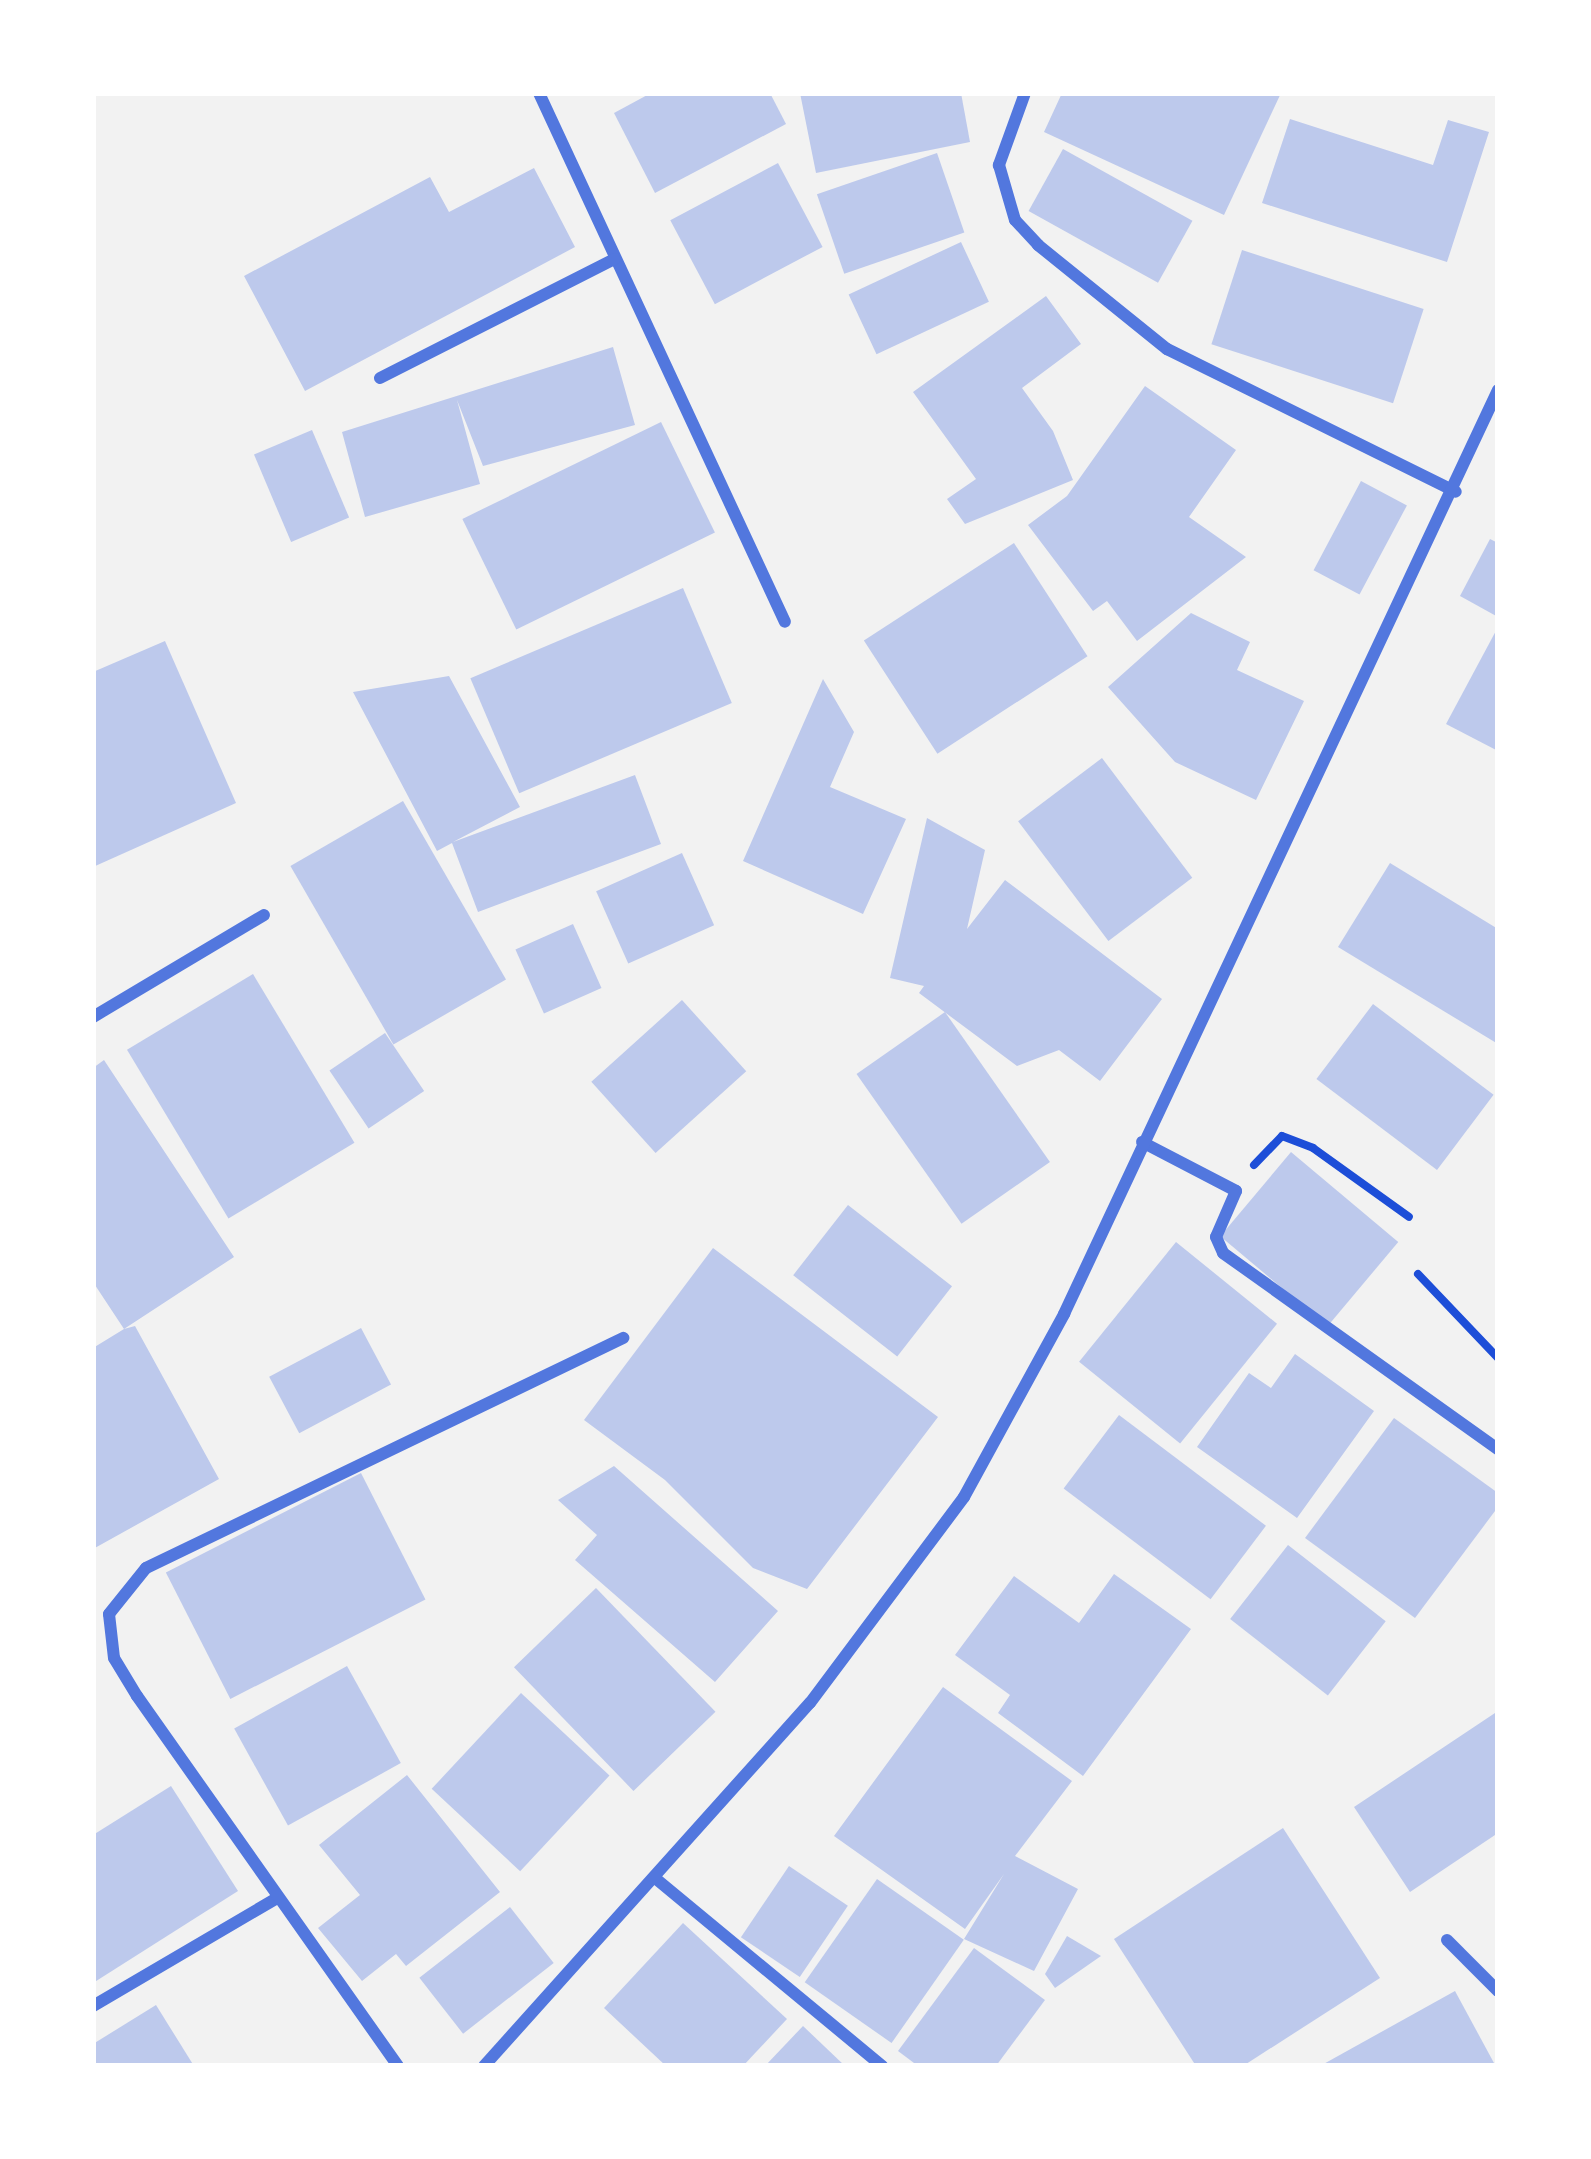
<!DOCTYPE html>
<style>
body{margin:0}
#map{position:relative;width:1591px;height:2159px;overflow:hidden;background:#f2f2f2;font-family:"Alegreya Sans",sans-serif}
div>[style]{position:absolute}
.building>*{inset:0;background:#bdc9ec;transform-origin:0 0}
.path>*{height:8px;margin:-4px;padding:0 4px;transform-origin:4px;border-radius:4px;background:#1d4ed8}
.minor>*{height:12px;margin:-6px;padding:0 6px;transform-origin:6px;border-radius:6px;background:#5277de}
span{translate:-50% -50%;white-space:nowrap;text-align:center;line-height:1.15;-webkit-text-stroke:9px #fff;paint-order:stroke}
.frame{position:absolute;inset:0;border:96px solid #fff;pointer-events:none}
</style>
<div id="map">
<div class="building">
<div style="clip-path:polygon(651px 93px,770px 93px,786px 124px,655px 193px,614px 113px)"></div>
<div style="clip-path:polygon(800px 93px,961px 93px,970px 142px,816px 173px)"></div>
<div style="clip-path:polygon(1062px 93px,1281px 93px,1224px 215px,1044px 132px)"></div>
<div style="clip-path:polygon(1290px 119px,1433px 165px,1448px 120px,1489px 132px,1447px 262px,1262px 203px)"></div>
<div style="left:1063px;top:149px;width:148px;height:71px;rotate:29deg"></div>
<div style="left:937px;top:153px;width:84px;height:127px;rotate:71deg"></div>
<div style="left:778px;top:163px;width:95px;height:122px;rotate:62deg"></div>
<div style="clip-path:polygon(534px 168px,575px 247px,305px 391px,244px 276px,430px 177px,449px 212px)"></div>
<div style="left:961px;top:242px;width:66px;height:124px;rotate:65deg"></div>
<div style="left:1242px;top:250px;width:191px;height:99px;rotate:18deg"></div>
<div style="clip-path:polygon(1046px 296px,1081px 344px,1022px 388px,1053px 431px,1073px 480px,965px 524px,947px 499px,976px 479px,913px 392px)"></div>
<div style="clip-path:polygon(613px 347px,635px 425px,483px 466px,457px 400px,480px 484px,365px 517px,342px 432px)"></div>
<div style="clip-path:polygon(1145px 386px,1236px 450px,1189px 517px,1246px 557px,1137px 641px,1107px 601px,1093px 611px,1028px 525px,1067px 496px)"></div>
<div style="left:661px;top:422px;width:123px;height:221px;rotate:64deg"></div>
<div style="left:312px;top:430px;width:95px;height:63px;rotate:67deg"></div>
<div style="left:1361px;top:481px;width:52px;height:101px;rotate:28deg"></div>
<div style="clip-path:polygon(1490px 539px,1498px 543px,1498px 617px,1460px 596px)"></div>
<div style="left:1014px;top:543px;width:135px;height:179px;rotate:57deg"></div>
<div style="left:683px;top:588px;width:125px;height:231px;rotate:67deg"></div>
<div style="clip-path:polygon(1191px 613px,1250px 642px,1237px 670px,1304px 701px,1256px 800px,1175px 762px,1108px 687px)"></div>
<div style="clip-path:polygon(1498px 627px,1498px 751px,1446px 724px)"></div>
<div style="clip-path:polygon(165px 641px,236px 803px,93px 867px,93px 672px)"></div>
<div style="clip-path:polygon(449px 676px,520px 807px,453px 842px,635px 775px,661px 844px,478px 912px,452px 843px,437px 851px,353px 692px)"></div>
<div style="clip-path:polygon(823px 679px,854px 732px,830px 787px,906px 819px,863px 914px,743px 861px)"></div>
<div style="left:1102px;top:758px;width:150px;height:105px;rotate:53deg"></div>
<div style="left:403px;top:801px;width:206px;height:130px;rotate:60deg"></div>
<div style="clip-path:polygon(927px 818px,985px 850px,967px 929px,1005px 880px,1162px 999px,1100px 1081px,1059px 1050px,1017px 1066px,919px 993px,924px 986px,890px 978px)"></div>
<div style="left:682px;top:853px;width:79px;height:94px;rotate:66deg"></div>
<div style="clip-path:polygon(1390px 863px,1498px 929px,1498px 1044px,1338px 947px)"></div>
<div style="left:573px;top:924px;width:70px;height:63px;rotate:66deg"></div>
<div style="left:253px;top:974px;width:197px;height:147px;rotate:59deg"></div>
<div style="left:682px;top:1000px;width:96px;height:122px;rotate:48deg"></div>
<div style="left:1373px;top:1004px;width:151px;height:94px;rotate:37deg"></div>
<div style="left:945px;top:1012px;width:183px;height:108px;rotate:55deg"></div>
<div style="left:385px;top:1033px;width:70px;height:67px;rotate:56deg"></div>
<div style="clip-path:polygon(104px 1060px,234px 1257px,124px 1329px,135px 1326px,219px 1479px,93px 1549px,93px 1348px,124px 1329px,93px 1282px,93px 1068px)"></div>
<div style="left:1291px;top:1152px;width:140px;height:110px;rotate:40deg"></div>
<div style="left:848px;top:1205px;width:132px;height:89px;rotate:38deg"></div>
<div style="left:1176px;top:1242px;width:130px;height:154px;rotate:39deg"></div>
<div style="clip-path:polygon(713px 1248px,938px 1417px,807px 1589px,753px 1568px,665px 1480px,584px 1420px)"></div>
<div style="left:361px;top:1328px;width:64px;height:104px;rotate:62deg"></div>
<div style="clip-path:polygon(1295px 1354px,1374px 1411px,1297px 1518px,1197px 1447px,1249px 1373px,1271px 1388px)"></div>
<div style="left:1119px;top:1415px;width:184px;height:92px;rotate:37deg"></div>
<div style="clip-path:polygon(1394px 1418px,1498px 1493px,1498px 1507px,1415px 1618px,1305px 1538px)"></div>
<div style="clip-path:polygon(614px 1466px,778px 1611px,715px 1682px,575px 1560px,597px 1535px,558px 1500px)"></div>
<div style="left:361px;top:1473px;width:142px;height:219px;rotate:63deg"></div>
<div style="left:1288px;top:1545px;width:124px;height:94px;rotate:38deg"></div>
<div style="clip-path:polygon(1114px 1574px,1191px 1629px,1083px 1776px,998px 1713px,1010px 1695px,955px 1655px,1014px 1576px,1079px 1623px)"></div>
<div style="left:596px;top:1588px;width:172px;height:114px;rotate:46deg"></div>
<div style="left:347px;top:1666px;width:111px;height:129px;rotate:61deg"></div>
<div style="clip-path:polygon(943px 1687px,1072px 1781px,1015px 1856px,1078px 1889px,1034px 1971px,964px 1939px,1004px 1874px,965px 1929px,834px 1836px)"></div>
<div style="left:521px;top:1693px;width:121px;height:131px;rotate:43deg"></div>
<div style="clip-path:polygon(1498px 1711px,1498px 1833px,1410px 1892px,1354px 1807px)"></div>
<div style="clip-path:polygon(407px 1775px,500px 1892px,406px 1966px,396px 1954px,362px 1981px,318px 1928px,360px 1895px,319px 1845px)"></div>
<div style="clip-path:polygon(171px 1786px,238px 1891px,93px 1983px,93px 1835px)"></div>
<div style="clip-path:polygon(1283px 1828px,1380px 1978px,1243px 2066px,1196px 2066px,1114px 1939px)"></div>
<div style="left:789px;top:1866px;width:71px;height:86px;rotate:34deg"></div>
<div style="left:877px;top:1879px;width:106px;height:126px;rotate:35deg"></div>
<div style="left:510px;top:1907px;width:71px;height:115px;rotate:52deg"></div>
<div style="clip-path:polygon(683px 1923px,787px 2019px,743px 2066px,666px 2066px,604px 2008px)"></div>
<div style="clip-path:polygon(1067px 1936px,1101px 1956px,1055px 1988px,1045px 1974px)"></div>
<div style="clip-path:polygon(974px 1948px,1045px 2000px,996px 2066px,918px 2066px,898px 2051px)"></div>
<div style="clip-path:polygon(1455px 1991px,1494px 2063px,1320px 2066px)"></div>
<div style="clip-path:polygon(156px 2005px,194px 2066px,93px 2066px,93px 2044px)"></div>
<div style="clip-path:polygon(803px 2026px,845px 2066px,765px 2066px)"></div>
</div>
<div class="path">
<div style="left:1254px;top:1165px;width:40px;rotate:-46deg"></div>
<div style="left:1282px;top:1136px;width:33px;rotate:21deg"></div>
<div style="left:1313px;top:1148px;width:118px;rotate:35.7deg"></div>
<div style="left:1418px;top:1274px;width:116px;rotate:46.4deg"></div>
</div>
<div class="minor">
<div style="left:539px;top:93px;width:583px;rotate:65.06deg"></div>
<div style="left:1025px;top:93px;width:77px;rotate:109.9deg"></div>
<div style="left:999px;top:165px;width:57px;rotate:73.8deg"></div>
<div style="left:1015px;top:220px;width:34px;rotate:47deg"></div>
<div style="left:1038px;top:245px;width:166px;rotate:38.9deg"></div>
<div style="left:1167px;top:349px;width:322px;rotate:26.3deg"></div>
<div style="left:380px;top:378px;width:263px;rotate:-26.9deg"></div>
<div style="left:93px;top:1017px;width:199px;rotate:-30.8deg"></div>
<div style="left:1142px;top:1142px;width:106px;rotate:27.5deg"></div>
<div style="left:1236px;top:1191px;width:50px;rotate:113.5deg"></div>
<div style="left:1216px;top:1237px;width:17px;rotate:66deg"></div>
<div style="left:1223px;top:1253px;width:338px;rotate:35.5deg"></div>
<div style="left:655px;top:1878px;width:295px;rotate:39.6deg"></div>
<div style="left:1447px;top:1940px;width:72px;rotate:45deg"></div>
<div style="left:93px;top:2006px;width:213px;rotate:-30.4deg"></div>
<div style="left:398px;top:2066px;width:453px;rotate:-125.2deg"></div>
<div style="left:137px;top:1696px;width:44px;rotate:-121.2deg"></div>
<div style="left:114px;top:1658px;width:44px;rotate:-96.5deg"></div>
<div style="left:109px;top:1614px;width:59px;rotate:-51.2deg"></div>
<div style="left:146px;top:1568px;width:530px;rotate:-25.74deg"></div>
<div style="left:484px;top:2066px;width:488px;rotate:-48.1deg"></div>
<div style="left:810px;top:1703px;width:257px;rotate:-53.2deg"></div>
<div style="left:964px;top:1497px;width:209px;rotate:-61.3deg"></div>
<div style="left:1064px;top:1314px;width:1021px;rotate:-64.84deg"></div>
</div>
<div class="frame"></div>
</div>
